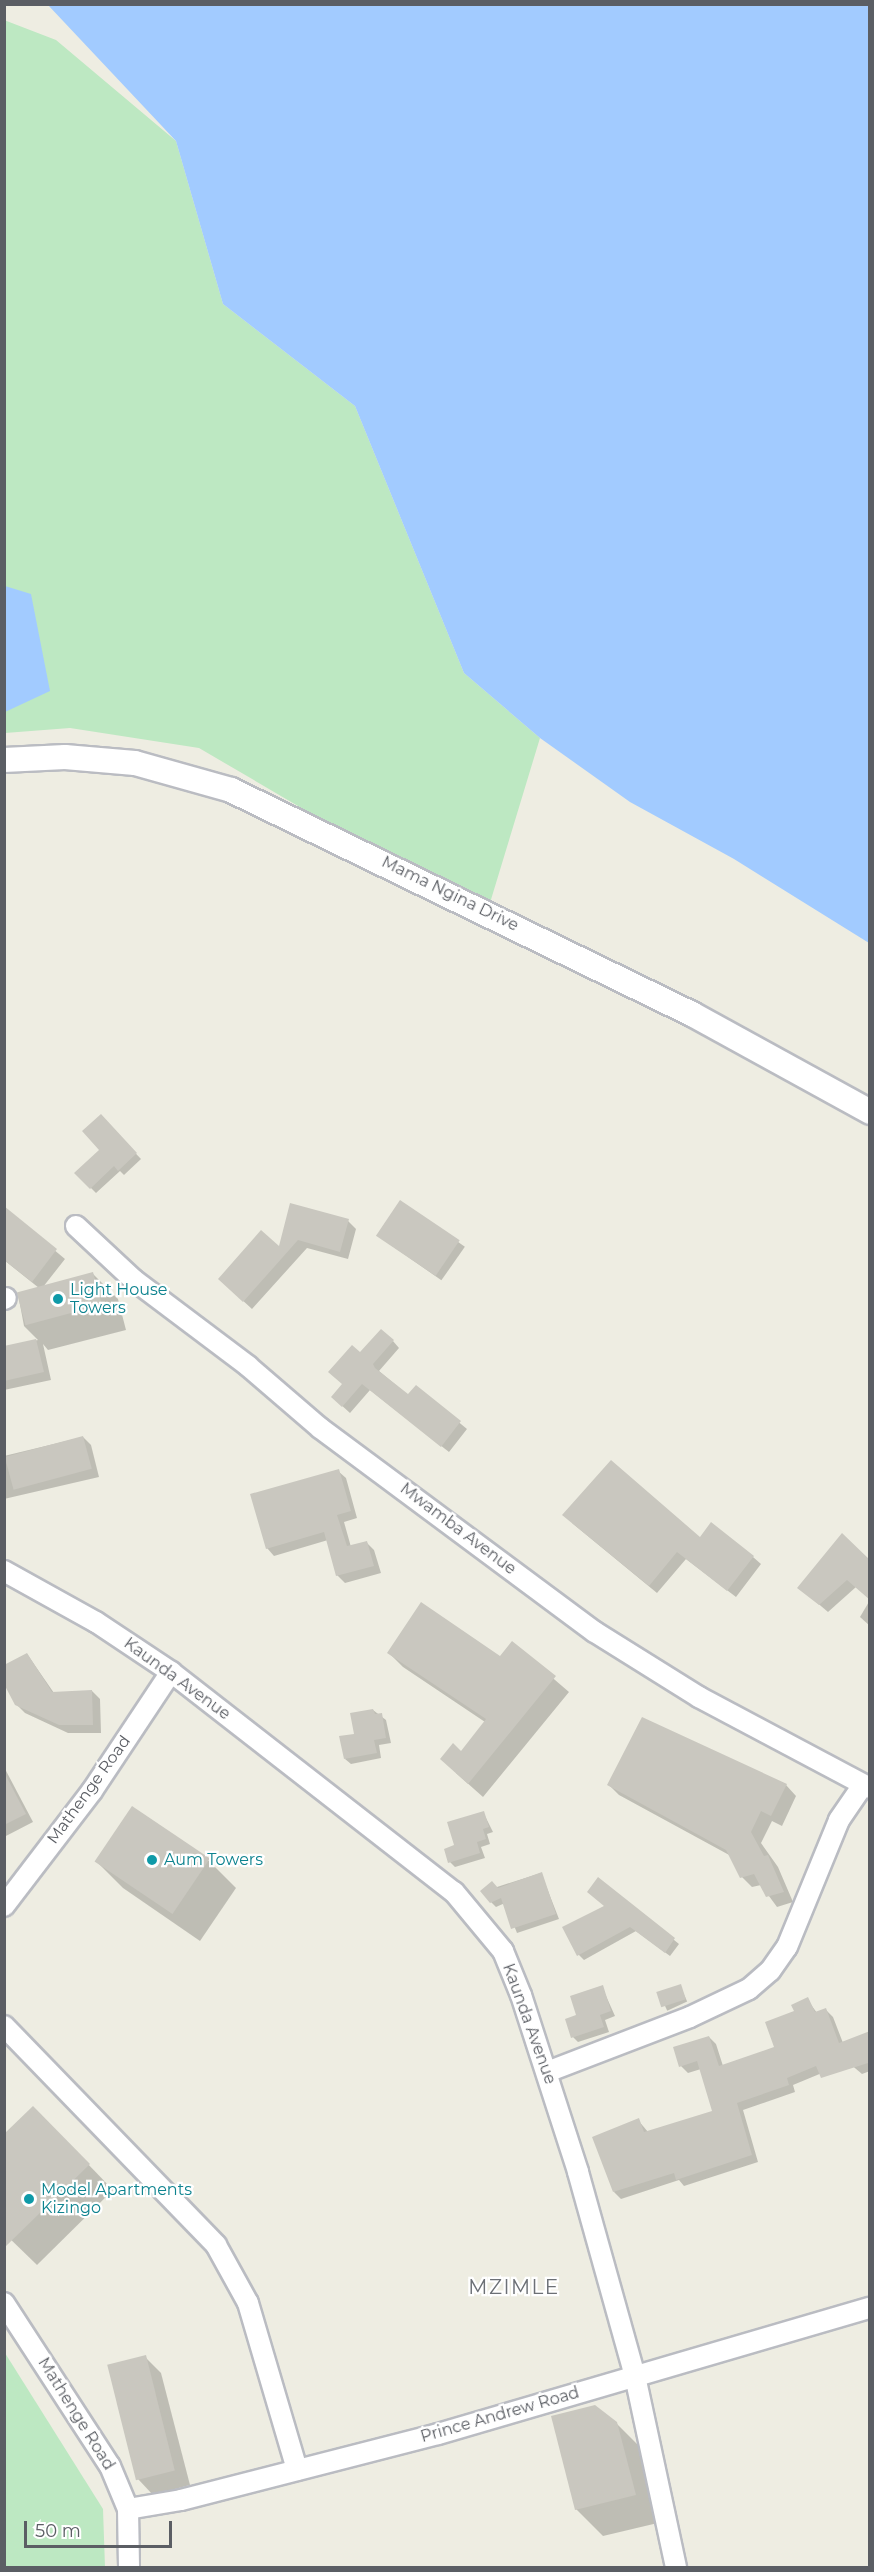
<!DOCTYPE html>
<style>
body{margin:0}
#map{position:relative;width:874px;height:2572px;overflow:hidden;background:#eeede2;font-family:Montserrat,sans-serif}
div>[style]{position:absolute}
.green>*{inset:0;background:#bde8c2}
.water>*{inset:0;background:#a2cbff}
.shadow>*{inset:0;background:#0003;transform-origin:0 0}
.building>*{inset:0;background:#c9c7bf;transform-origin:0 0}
.roads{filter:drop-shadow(2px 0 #babcc2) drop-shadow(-2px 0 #babcc2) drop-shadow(0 2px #babcc2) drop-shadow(0 -2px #babcc2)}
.minor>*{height:20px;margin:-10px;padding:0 10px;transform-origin:10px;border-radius:10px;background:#fff}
.tertiary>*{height:24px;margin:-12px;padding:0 12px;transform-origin:12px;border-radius:12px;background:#fff}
.dots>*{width:16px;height:16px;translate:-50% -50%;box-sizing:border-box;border:3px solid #fff;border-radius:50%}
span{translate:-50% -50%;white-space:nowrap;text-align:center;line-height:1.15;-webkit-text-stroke:4.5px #fff;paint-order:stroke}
.street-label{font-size:16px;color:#5b5e64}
.culture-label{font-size:16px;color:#0d838f}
.left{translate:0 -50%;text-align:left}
.quarter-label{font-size:20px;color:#6c7076;letter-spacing:1.5px}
.frame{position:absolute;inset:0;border:6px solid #5b5e64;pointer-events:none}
.scale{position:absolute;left:24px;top:2521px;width:148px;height:27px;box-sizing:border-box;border:3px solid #5b5e64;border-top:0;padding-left:8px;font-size:18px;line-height:21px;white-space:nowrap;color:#5b5e64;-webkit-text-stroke:4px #fff;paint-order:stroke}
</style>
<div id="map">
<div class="green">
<div style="clip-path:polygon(4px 20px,56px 40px,176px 141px,223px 304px,355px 406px,464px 673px,540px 738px,486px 916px,199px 748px,70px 728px,5px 733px)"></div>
<div style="clip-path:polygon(5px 2353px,103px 2509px,105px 2567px,5px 2567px)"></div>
</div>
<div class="water">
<div style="clip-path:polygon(48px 5px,869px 5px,869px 943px,734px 859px,630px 802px,540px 738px,464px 673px,355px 406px,223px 304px,176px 141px)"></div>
<div style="clip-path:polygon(5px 586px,31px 594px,50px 691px,5px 712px)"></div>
</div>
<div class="shadow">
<div style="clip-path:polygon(100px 1116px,141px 1159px,124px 1175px,120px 1171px,96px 1193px,76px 1173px,101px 1150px)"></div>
<div style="left:401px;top:1202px;width:78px;height:41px;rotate:35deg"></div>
<div style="clip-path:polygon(291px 1205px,348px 1221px,356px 1229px,348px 1259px,307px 1248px,252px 1309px,228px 1287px,280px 1249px)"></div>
<div style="clip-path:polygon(4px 1208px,65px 1259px,43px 1287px,93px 1274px,118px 1299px,126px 1330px,48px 1350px,43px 1344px,51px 1380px,4px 1390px,4px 1347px,38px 1340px,24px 1326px,18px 1294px,39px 1288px,4px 1260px)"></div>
<div style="clip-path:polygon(393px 1341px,399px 1348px,379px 1371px,409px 1396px,416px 1387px,467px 1429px,449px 1452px,370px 1390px,350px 1413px,339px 1403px,343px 1384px,360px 1354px)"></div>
<div style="clip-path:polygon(83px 1437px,91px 1445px,99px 1477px,4px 1499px,4px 1456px)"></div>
<div style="clip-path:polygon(338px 1471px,346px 1478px,357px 1518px,344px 1522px,351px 1547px,367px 1543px,374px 1550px,381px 1573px,345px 1583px,337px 1575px,328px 1540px,274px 1556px,267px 1548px)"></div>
<div style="clip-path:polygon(572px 1523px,700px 1539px,753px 1557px,761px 1564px,736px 1597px,686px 1559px,657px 1593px)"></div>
<div style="clip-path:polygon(842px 1535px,856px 1587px,828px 1612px,808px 1595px)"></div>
<div style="clip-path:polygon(870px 1600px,870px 1626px,860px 1617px)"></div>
<div style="clip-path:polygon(512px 1643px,569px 1692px,483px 1797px,456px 1773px,462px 1753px,485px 1722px,403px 1667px,389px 1653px,500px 1658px)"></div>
<div style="clip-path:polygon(27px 1654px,54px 1693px,92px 1691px,100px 1699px,101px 1733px,68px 1733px,25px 1713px,17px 1705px)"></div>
<div style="clip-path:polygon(373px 1710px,386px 1720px,391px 1743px,379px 1745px,381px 1758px,351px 1764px,345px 1759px)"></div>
<div style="clip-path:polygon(4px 1767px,33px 1822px,4px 1837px)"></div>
<div style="clip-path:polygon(609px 1785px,786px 1785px,796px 1796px,782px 1826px,772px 1821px,761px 1843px,778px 1867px,793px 1902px,777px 1907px,761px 1885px,752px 1887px,742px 1877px,731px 1856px,619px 1795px)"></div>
<div style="clip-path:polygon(483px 1812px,493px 1832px,487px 1834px,490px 1844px,481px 1847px,485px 1858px,455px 1867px,450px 1862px)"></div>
<div style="clip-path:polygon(96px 1861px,209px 1861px,236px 1888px,200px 1941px,123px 1888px)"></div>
<div style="clip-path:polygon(541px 1873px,559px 1919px,517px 1933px,505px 1903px,496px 1907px,491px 1902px,497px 1887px)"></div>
<div style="clip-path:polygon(599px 1879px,679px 1944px,670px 1956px,636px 1931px,584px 1960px,579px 1955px,564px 1928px,605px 1906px)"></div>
<div style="left:680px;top:1986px;width:17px;height:22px;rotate:65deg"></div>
<div style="clip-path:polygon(602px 1987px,615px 2016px,605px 2020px,609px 2032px,578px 2042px,573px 2037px,578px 2016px)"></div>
<div style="clip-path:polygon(807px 1999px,817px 2013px,826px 2010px,833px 2017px,843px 2043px,870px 2033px,870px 2071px,862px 2074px,823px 2041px,834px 2068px,793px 2085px,795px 2092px,743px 2110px,758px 2162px,684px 2186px,679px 2180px,621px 2199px,614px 2192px,638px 2120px,648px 2132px,714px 2112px,701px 2069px,688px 2073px,681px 2066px,709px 2037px,716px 2044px,723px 2066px,776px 2048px)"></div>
<div style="clip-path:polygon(58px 2133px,113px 2190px,37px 2265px,4px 2233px)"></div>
<div style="clip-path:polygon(145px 2357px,161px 2373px,190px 2485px,153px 2495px,138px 2479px)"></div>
<div style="clip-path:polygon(616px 2423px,644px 2451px,662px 2522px,603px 2536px,576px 2509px)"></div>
</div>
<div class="building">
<div style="clip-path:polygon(101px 1114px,137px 1153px,118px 1171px,114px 1166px,90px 1189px,74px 1173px,99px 1150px,82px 1131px)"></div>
<div style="left:400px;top:1200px;width:72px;height:43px;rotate:34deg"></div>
<div style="clip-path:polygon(290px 1203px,349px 1219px,340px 1252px,298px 1240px,243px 1302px,218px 1279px,261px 1230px,279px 1246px)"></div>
<div style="clip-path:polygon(4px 1206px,57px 1249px,32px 1282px,4px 1260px)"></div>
<div style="left:93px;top:1272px;width:34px;height:79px;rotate:75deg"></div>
<div style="clip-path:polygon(381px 1329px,394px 1340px,373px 1364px,375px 1368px,408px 1394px,416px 1385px,461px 1421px,441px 1447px,362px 1384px,342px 1407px,331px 1397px,342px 1384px,328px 1372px,352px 1345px,360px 1352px)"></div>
<div style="clip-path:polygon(36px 1339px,44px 1372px,4px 1381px,4px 1346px)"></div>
<div style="left:83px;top:1436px;width:34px;height:81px;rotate:75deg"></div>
<div style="clip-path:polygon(611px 1460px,700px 1537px,711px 1522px,754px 1556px,727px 1591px,677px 1552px,649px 1586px,562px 1515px)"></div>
<div style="clip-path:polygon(339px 1469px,351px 1511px,337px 1515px,347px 1546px,367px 1541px,374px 1566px,336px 1576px,324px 1532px,266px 1549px,250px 1494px)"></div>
<div style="clip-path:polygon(842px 1533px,870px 1560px,870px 1600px,847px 1580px,819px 1605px,797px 1588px)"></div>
<div style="clip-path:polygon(421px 1602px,500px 1656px,512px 1641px,556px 1676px,468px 1784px,440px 1759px,453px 1743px,461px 1751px,486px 1719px,387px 1653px)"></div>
<div style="clip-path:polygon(27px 1653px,52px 1692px,92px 1690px,93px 1725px,59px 1725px,15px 1705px,4px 1684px,4px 1665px)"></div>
<div style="clip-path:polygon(373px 1709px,375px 1714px,382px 1713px,386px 1738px,374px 1740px,377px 1753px,344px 1759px,339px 1736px,354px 1734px,350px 1713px)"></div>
<div style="clip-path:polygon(642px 1717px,787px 1784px,771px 1816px,761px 1811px,751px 1832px,764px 1856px,768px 1855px,784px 1892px,766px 1897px,754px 1874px,740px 1878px,726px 1850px,607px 1785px)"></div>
<div style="clip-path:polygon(4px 1772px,26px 1814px,4px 1825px)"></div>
<div style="left:132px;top:1806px;width:94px;height:67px;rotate:34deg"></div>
<div style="clip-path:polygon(484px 1811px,489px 1827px,483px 1829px,486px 1839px,477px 1842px,480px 1853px,448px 1863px,444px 1849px,454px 1845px,447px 1822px)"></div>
<div style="clip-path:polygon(542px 1872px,556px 1914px,511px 1929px,501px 1898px,490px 1903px,480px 1891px,492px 1881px,498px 1888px)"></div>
<div style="clip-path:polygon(598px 1877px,675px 1938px,665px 1953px,630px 1927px,577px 1956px,562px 1927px,604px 1906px,587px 1892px)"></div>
<div style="left:681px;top:1984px;width:16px;height:26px;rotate:72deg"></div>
<div style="clip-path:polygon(603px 1985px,611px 2011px,600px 2015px,604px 2027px,571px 2038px,565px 2019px,576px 2015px,570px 1996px)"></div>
<div style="clip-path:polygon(808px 1997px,815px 2012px,826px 2008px,839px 2043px,870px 2031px,868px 2063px,821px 2078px,816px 2066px,787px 2078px,789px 2085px,737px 2103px,752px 2155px,676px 2180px,674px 2173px,613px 2192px,592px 2137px,639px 2118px,644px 2132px,712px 2111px,697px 2061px,679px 2067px,673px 2047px,709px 2036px,719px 2066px,774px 2047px,765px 2022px,794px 2011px,791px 2005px)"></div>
<div style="clip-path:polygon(33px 2106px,90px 2164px,4px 2248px,4px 2134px)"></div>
<div style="left:146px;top:2355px;width:119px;height:40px;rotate:76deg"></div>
<div style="clip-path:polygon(595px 2405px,617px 2422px,636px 2495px,575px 2510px,551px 2416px)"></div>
</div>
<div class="roads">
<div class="minor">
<div style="left:76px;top:1226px;width:79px;rotate:43deg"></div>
<div style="left:134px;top:1280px;width:143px;rotate:37deg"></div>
<div style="left:248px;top:1366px;width:95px;rotate:40.7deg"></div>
<div style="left:320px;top:1428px;width:342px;rotate:36.6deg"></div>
<div style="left:595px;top:1632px;width:123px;rotate:32deg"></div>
<div style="left:699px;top:1697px;width:194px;rotate:28deg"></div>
<div style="left:4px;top:1299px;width:2px;rotate:-27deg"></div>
<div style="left:4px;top:1571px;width:105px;rotate:29deg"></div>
<div style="left:96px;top:1622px;width:90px;rotate:33.7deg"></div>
<div style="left:171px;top:1672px;width:358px;rotate:37.9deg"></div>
<div style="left:454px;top:1892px;width:77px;rotate:50.3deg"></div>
<div style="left:503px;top:1951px;width:48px;rotate:67.8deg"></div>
<div style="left:521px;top:1995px;width:186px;rotate:72.1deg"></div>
<div style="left:578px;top:2172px;width:212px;rotate:74.4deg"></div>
<div style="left:635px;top:2376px;width:196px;rotate:77.9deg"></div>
<div style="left:4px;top:1906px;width:145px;rotate:-52.6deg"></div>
<div style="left:92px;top:1791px;width:143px;rotate:-56.4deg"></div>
<div style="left:4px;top:2026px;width:305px;rotate:45.9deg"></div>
<div style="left:216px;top:2245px;width:66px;rotate:61.1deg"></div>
<div style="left:248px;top:2303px;width:174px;rotate:73.6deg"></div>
<div style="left:547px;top:2072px;width:153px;rotate:-21deg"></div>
<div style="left:690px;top:2017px;width:65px;rotate:-25.4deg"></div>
<div style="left:749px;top:1989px;width:28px;rotate:-41deg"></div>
<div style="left:770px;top:1971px;width:29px;rotate:-55deg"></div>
<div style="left:787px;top:1947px;width:137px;rotate:-67.7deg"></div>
<div style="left:839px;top:1820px;width:42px;rotate:-55.6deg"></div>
<div style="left:4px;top:2303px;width:194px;rotate:57deg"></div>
<div style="left:110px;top:2466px;width:47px;rotate:67.3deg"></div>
<div style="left:128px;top:2509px;width:59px;rotate:89deg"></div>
<div style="left:128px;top:2509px;width:54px;rotate:-9.6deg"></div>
<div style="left:181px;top:2500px;width:265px;rotate:-14.4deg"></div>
<div style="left:438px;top:2434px;width:450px;rotate:-16.3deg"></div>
</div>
<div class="tertiary">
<div style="left:4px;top:760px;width:61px;rotate:-2.8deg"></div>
<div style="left:65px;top:757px;width:70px;rotate:4.9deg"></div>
<div style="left:135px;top:763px;width:100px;rotate:15.7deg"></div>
<div style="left:231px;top:790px;width:513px;rotate:25.92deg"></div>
<div style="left:692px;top:1014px;width:203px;rotate:28.8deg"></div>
</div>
</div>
<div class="dots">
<div style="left:58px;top:1299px;background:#0f9aa8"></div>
<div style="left:152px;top:1860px;background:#0f9aa8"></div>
<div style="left:29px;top:2199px;background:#0f9aa8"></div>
</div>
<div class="street-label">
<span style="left:450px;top:894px;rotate:26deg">Mama Ngina Drive</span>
<span style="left:458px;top:1529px;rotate:37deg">Mwamba Avenue</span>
<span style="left:177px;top:1679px;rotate:36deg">Kaunda Avenue</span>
<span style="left:89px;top:1790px;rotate:-54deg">Mathenge Road</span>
<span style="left:529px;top:2024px;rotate:70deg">Kaunda Avenue</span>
<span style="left:76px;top:2414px;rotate:58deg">Mathenge Road</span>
<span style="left:500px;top:2415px;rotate:-16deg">Prince Andrew Road</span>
</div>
<div class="culture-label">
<span class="left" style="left:70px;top:1299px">Light House<br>Towers</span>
<span class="left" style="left:164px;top:1860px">Aum Towers</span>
<span class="left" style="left:41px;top:2199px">Model Apartments<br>Kizingo</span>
</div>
<div class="quarter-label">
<span style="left:514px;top:2287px">MZIMLE</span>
</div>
<div class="frame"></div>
<div class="scale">50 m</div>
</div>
